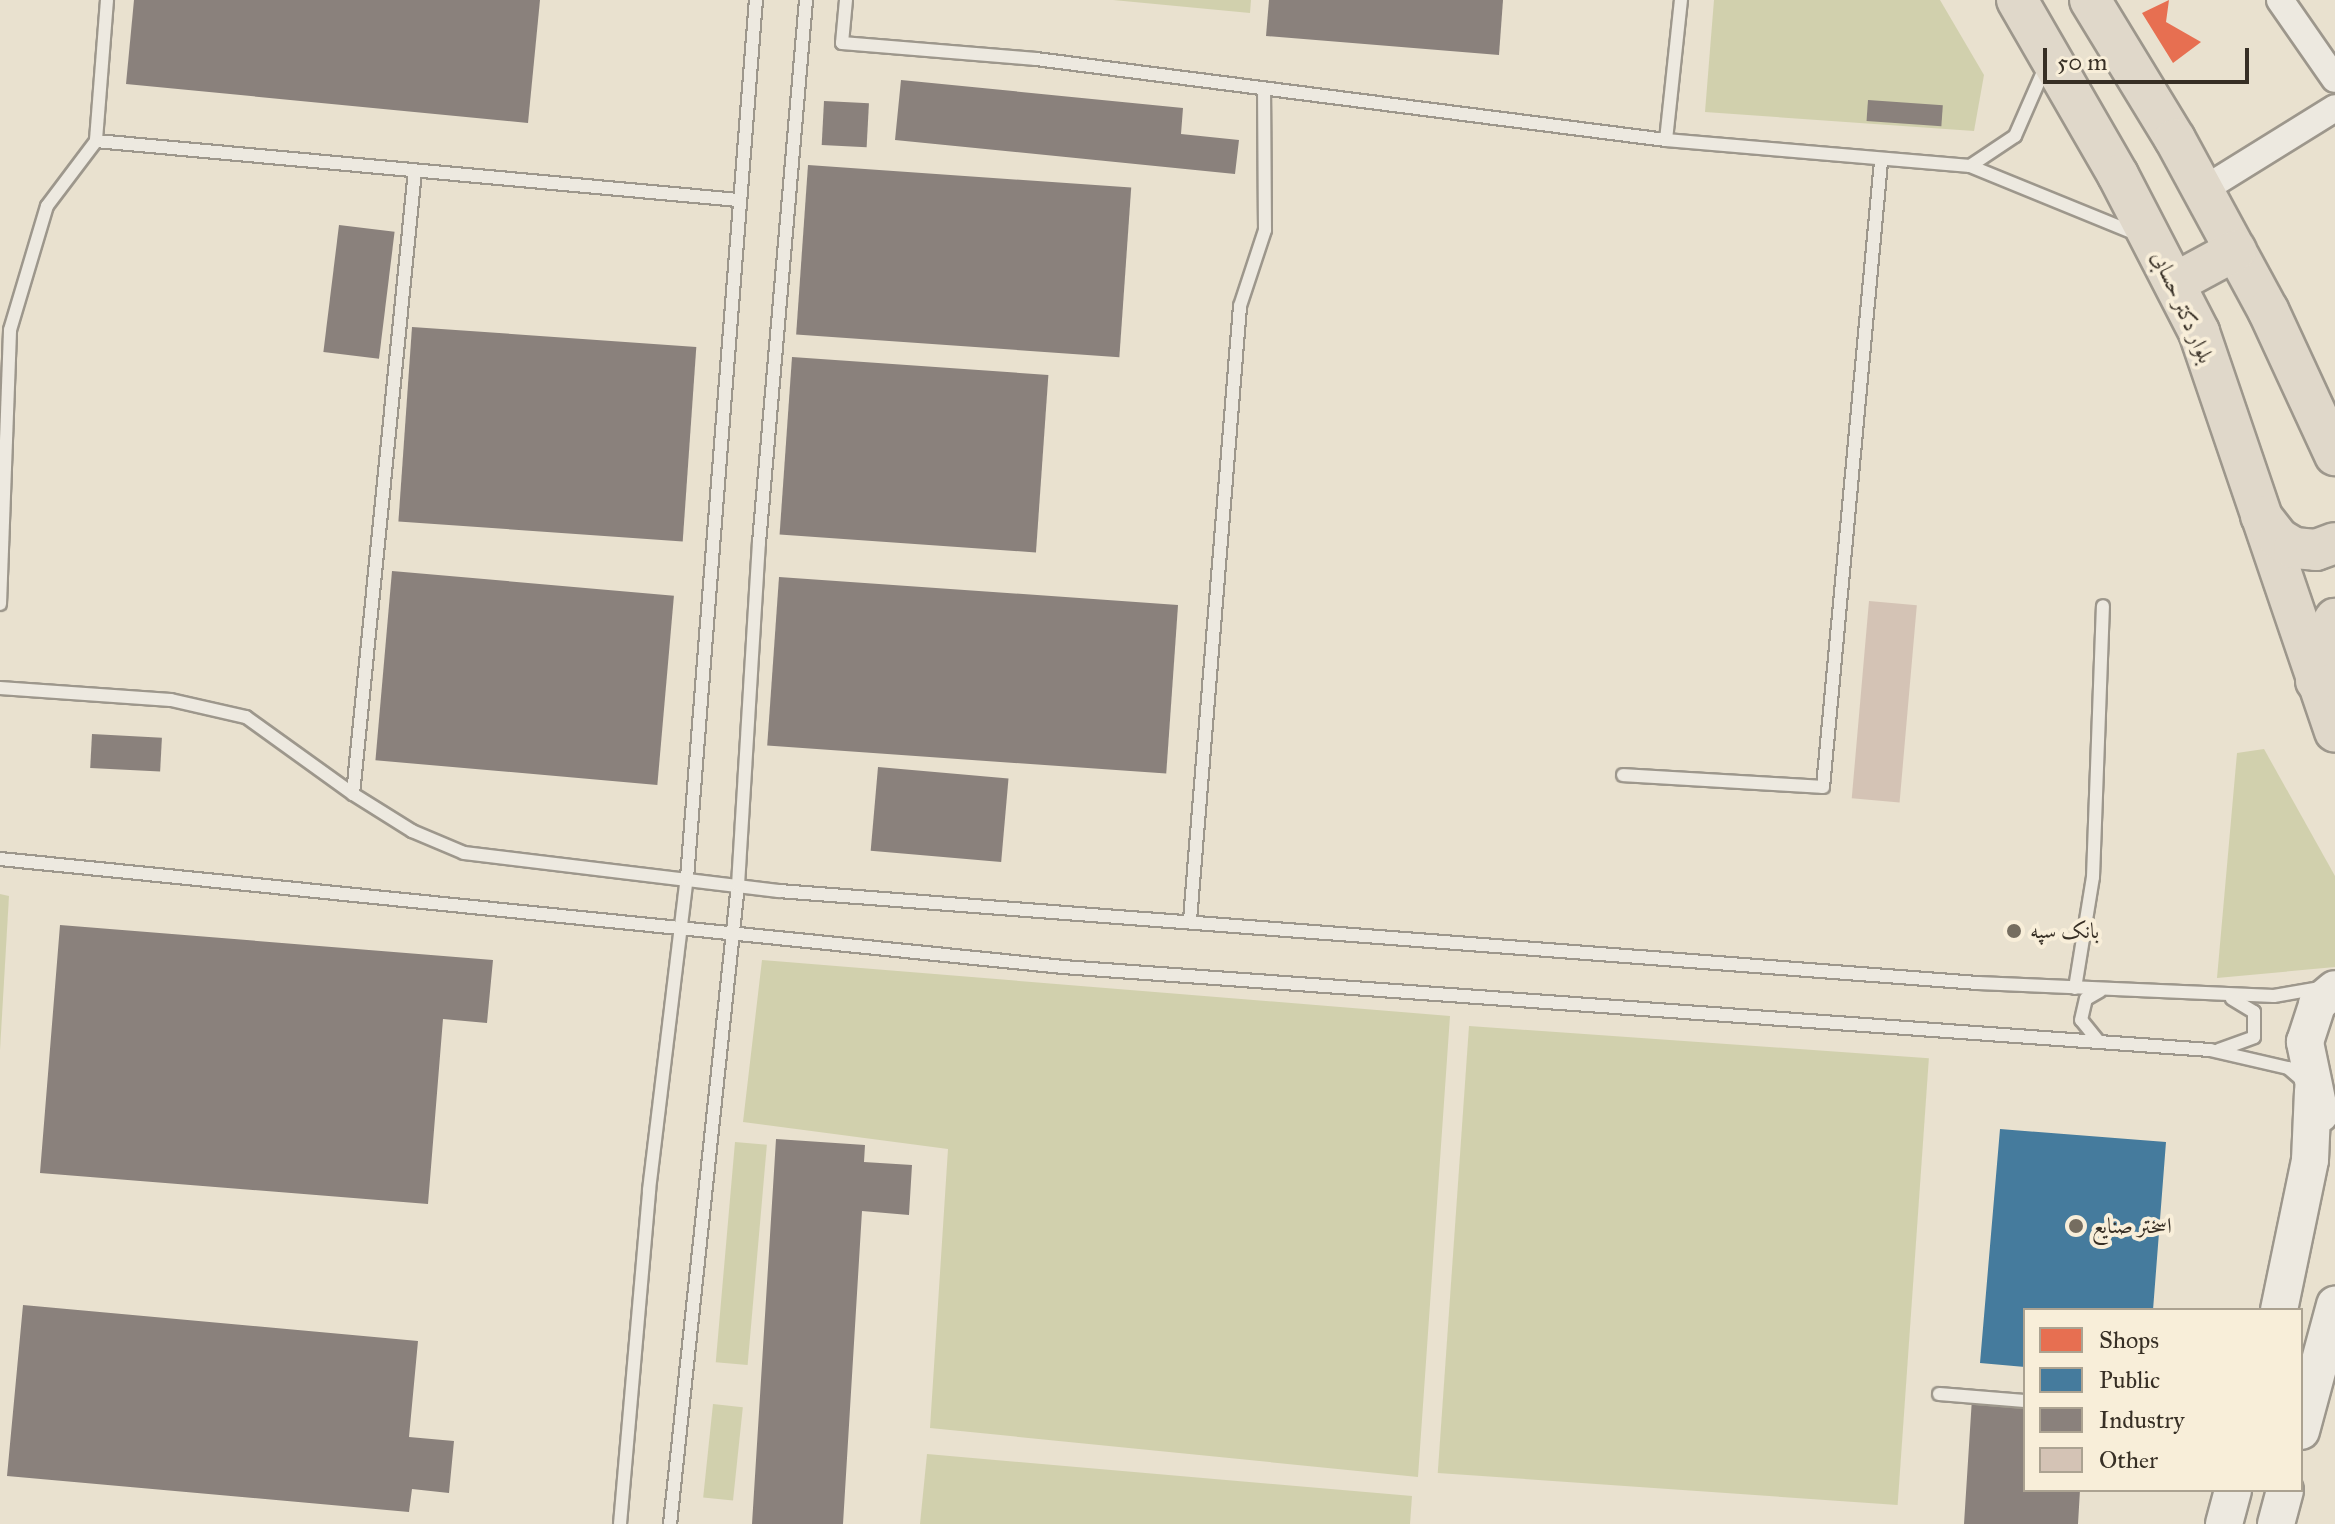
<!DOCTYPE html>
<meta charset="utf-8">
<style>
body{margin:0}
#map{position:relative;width:2335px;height:1524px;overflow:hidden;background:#e9e1cf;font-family:"IM FELL Great Primer",Amiri,serif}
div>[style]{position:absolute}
.green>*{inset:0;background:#d1d0ad;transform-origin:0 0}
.shops>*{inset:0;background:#e76f51}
.public>*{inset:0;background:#457b9d}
.industry>*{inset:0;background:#8a817c;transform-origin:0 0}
.building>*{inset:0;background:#d4c3b5;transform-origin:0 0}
.roads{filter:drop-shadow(2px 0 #9d978c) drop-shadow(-2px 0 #9d978c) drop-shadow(0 2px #9d978c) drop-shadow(0 -2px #9d978c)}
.lane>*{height:12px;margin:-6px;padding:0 6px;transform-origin:6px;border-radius:6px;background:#ede9e0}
.street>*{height:26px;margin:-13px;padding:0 13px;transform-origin:13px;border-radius:13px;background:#ede9e0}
.secondary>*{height:36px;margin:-18px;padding:0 18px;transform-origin:18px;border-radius:18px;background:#ede9e0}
.primary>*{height:40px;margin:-20px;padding:0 20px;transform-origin:20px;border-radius:20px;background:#e0d8ca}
.dots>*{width:22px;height:22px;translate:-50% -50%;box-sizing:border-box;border:4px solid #f8eed9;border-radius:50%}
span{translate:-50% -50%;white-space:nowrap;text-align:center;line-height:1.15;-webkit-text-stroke:8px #f8eed9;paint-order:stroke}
.street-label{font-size:22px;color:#372f25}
.poi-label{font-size:22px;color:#372f25}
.left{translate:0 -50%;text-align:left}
.legend{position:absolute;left:2023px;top:1308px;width:280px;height:184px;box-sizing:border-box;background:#f8eed9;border:2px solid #aba291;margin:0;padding:10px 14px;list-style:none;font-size:24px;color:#372f25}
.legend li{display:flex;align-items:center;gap:16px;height:40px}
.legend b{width:40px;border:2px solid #aba291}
.scale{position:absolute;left:2043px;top:48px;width:206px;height:36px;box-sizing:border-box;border:4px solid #372f25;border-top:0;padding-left:10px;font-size:24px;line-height:28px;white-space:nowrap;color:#372f25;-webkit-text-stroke:6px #f8eed9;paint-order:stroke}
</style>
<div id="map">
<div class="green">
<div style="clip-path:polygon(1113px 0,1251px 0,1250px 13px)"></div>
<div style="clip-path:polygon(1714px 0,1940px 0,1984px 75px,1974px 131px,1705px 112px)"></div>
<div style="clip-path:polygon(2264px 749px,2335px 876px,2335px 967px,2217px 978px,2237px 753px)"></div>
<div style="clip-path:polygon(0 894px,9px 896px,0 1050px)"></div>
<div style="clip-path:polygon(762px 960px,1450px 1016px,1418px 1477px,930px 1428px,948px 1149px,743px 1122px)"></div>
<div style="left:1469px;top:1026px;width:461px;height:448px;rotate:4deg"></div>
<div style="left:735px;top:1142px;width:32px;height:221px;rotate:5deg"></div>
<div style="left:713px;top:1404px;width:30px;height:94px;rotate:6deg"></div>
<div style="clip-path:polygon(927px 1454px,1412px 1496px,1410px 1524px,920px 1524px)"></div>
</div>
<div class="shops">
<div style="clip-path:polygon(2169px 0,2166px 22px,2201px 42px,2173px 63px,2142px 13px)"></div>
</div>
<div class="public">
<div style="clip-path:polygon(2000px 1129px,2166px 1142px,2153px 1310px,2025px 1310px,2025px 1367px,1980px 1363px)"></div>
</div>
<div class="industry">
<div style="clip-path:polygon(134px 0,540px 0,528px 123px,126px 84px)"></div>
<div style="clip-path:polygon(1269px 0,1503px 0,1499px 55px,1266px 36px)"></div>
<div style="clip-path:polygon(901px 80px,1183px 108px,1181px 134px,1239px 140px,1235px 174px,895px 140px)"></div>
<div style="left:1868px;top:100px;width:75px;height:21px;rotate:4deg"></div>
<div style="left:824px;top:101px;width:45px;height:44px;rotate:3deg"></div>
<div style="left:808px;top:165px;width:324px;height:170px;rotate:4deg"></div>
<div style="left:339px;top:225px;width:56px;height:128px;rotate:7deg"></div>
<div style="left:412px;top:327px;width:285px;height:195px;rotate:4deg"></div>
<div style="left:792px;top:357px;width:257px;height:178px;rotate:4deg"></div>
<div style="left:392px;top:571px;width:283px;height:190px;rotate:5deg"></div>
<div style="left:779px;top:577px;width:400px;height:169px;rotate:4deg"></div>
<div style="left:92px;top:734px;width:70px;height:34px;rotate:3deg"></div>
<div style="left:878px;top:767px;width:131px;height:84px;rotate:5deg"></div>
<div style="clip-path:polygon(60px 925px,493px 960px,487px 1023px,443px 1019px,428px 1204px,40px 1173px)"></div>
<div style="clip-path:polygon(776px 1139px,865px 1145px,864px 1162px,912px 1165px,909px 1215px,862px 1211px,843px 1524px,752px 1524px)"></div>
<div style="clip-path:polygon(23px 1305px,418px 1341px,409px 1437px,454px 1441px,449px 1493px,412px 1489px,409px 1512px,7px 1476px)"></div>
<div style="clip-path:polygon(1972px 1398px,2025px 1402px,2025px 1490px,2080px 1490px,2078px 1524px,1964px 1524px)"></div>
</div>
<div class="building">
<div style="left:1869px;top:601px;width:48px;height:198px;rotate:5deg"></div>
</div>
<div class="roads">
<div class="lane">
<div style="left:107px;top:0;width:141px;rotate:94.5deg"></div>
<div style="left:96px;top:141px;width:645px;rotate:5.25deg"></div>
<div style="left:846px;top:0;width:43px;rotate:95.3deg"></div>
<div style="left:842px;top:43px;width:195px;rotate:4.7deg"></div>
<div style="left:1036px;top:59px;width:635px;rotate:7.33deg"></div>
<div style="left:1666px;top:140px;width:305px;rotate:4.9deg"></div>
<div style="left:1970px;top:166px;width:177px;rotate:22.2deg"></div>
<div style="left:1666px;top:140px;width:141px;rotate:-83.9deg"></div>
<div style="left:1970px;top:166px;width:54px;rotate:-33.7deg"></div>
<div style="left:2015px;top:136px;width:77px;rotate:-66.4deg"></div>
<div style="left:0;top:604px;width:274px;rotate:-87.9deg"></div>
<div style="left:10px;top:330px;width:129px;rotate:-73.4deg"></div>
<div style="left:47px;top:206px;width:81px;rotate:-53deg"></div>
<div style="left:0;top:688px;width:171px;rotate:4deg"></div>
<div style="left:171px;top:700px;width:77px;rotate:12.8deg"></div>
<div style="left:246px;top:717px;width:132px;rotate:35.7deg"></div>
<div style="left:353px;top:794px;width:70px;rotate:32.1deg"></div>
<div style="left:412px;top:831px;width:56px;rotate:22.9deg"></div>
<div style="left:464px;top:853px;width:317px;rotate:6.9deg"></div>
<div style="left:779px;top:891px;width:1203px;rotate:4.39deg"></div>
<div style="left:1978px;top:983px;width:296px;rotate:2.5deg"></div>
<div style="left:2274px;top:996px;width:47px;rotate:-9.9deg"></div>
<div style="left:1623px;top:775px;width:200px;rotate:3.4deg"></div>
<div style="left:1823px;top:787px;width:628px;rotate:-84.7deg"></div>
<div style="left:353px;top:794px;width:626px;rotate:-84.32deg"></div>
<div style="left:0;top:859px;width:1068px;rotate:5.8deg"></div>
<div style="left:1063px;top:967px;width:1150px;rotate:4.14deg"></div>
<div style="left:2210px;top:1050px;width:80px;rotate:13deg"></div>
<div style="left:2288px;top:1068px;width:23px;rotate:41deg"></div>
<div style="left:1190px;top:920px;width:616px;rotate:-85.34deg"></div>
<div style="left:1240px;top:306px;width:80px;rotate:-71.8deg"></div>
<div style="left:1265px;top:230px;width:138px;rotate:-90.4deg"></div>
<div style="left:2075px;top:988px;width:112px;rotate:-80.8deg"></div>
<div style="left:2093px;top:877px;width:271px;rotate:-87.9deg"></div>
<div style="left:2099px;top:1042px;width:28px;rotate:-129deg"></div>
<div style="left:2081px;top:1020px;width:22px;rotate:-77deg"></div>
<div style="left:2086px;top:999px;width:16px;rotate:-30deg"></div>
<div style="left:2219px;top:1050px;width:37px;rotate:-20deg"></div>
<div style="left:2254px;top:1037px;width:25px;rotate:-90deg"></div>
<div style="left:2254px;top:1012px;width:26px;rotate:-149deg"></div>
<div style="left:1939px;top:1394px;width:86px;rotate:4.7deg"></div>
<div style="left:620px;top:1524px;width:335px;rotate:-85deg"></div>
<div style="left:649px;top:1190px;width:314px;rotate:-83.1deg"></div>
<div style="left:687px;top:878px;width:881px;rotate:-85.51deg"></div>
<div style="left:670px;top:1524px;width:643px;rotate:-83.93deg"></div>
<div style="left:738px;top:885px;width:343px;rotate:-86.5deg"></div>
<div style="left:759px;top:543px;width:545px;rotate:-85.05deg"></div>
</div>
<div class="street">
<div style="left:2280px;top:0;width:96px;rotate:55.2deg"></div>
<div style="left:2203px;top:190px;width:155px;rotate:-31.8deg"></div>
</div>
<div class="secondary">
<div style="left:2320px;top:1114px;width:74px;rotate:-101.8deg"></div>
<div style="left:2305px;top:1042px;width:40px;rotate:-72deg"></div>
<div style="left:2317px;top:1004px;width:23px;rotate:-40deg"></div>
<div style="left:2279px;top:1310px;width:153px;rotate:-78.3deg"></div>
<div style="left:2310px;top:1160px;width:70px;rotate:-87.5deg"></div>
<div style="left:2301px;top:1431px;width:131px;rotate:-74.9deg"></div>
<div style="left:2224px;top:1524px;width:35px;rotate:-75deg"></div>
<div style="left:2276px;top:1524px;width:35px;rotate:-75deg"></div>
</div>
<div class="primary">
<div style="left:2017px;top:0;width:202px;rotate:60deg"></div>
<div style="left:2118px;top:175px;width:177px;rotate:62.7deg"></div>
<div style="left:2199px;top:332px;width:422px;rotate:71.2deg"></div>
<div style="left:2090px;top:0;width:163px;rotate:58.6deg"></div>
<div style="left:2175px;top:139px;width:195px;rotate:61.5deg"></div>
<div style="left:2268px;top:310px;width:160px;rotate:65.2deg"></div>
<div style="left:2175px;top:283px;width:69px;rotate:-28.4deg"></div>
<div style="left:2261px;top:516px;width:29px;rotate:52deg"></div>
<div style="left:2279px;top:539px;width:17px;rotate:31deg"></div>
<div style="left:2294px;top:548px;width:22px;rotate:5deg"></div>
<div style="left:2316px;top:550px;width:20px;rotate:-20deg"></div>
<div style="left:2316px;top:681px;width:34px;rotate:-87deg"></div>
<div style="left:2318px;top:647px;width:33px;rotate:-59deg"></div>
</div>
</div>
<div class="dots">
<div style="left:2014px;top:931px;background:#756d60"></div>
<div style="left:2076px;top:1226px;background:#756d60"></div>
</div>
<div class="street-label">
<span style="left:2183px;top:307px;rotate:66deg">بلوار دکتر حسابی</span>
</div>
<div class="poi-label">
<span class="left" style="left:2030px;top:931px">بانک سپه</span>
<span class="left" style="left:2092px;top:1226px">اسختر صنایع</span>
</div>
<ul class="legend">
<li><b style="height:22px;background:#e76f51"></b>Shops</li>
<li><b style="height:22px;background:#457b9d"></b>Public</li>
<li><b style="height:22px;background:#8a817c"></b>Industry</li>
<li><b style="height:22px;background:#d4c3b5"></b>Other</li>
</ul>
<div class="scale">50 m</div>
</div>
